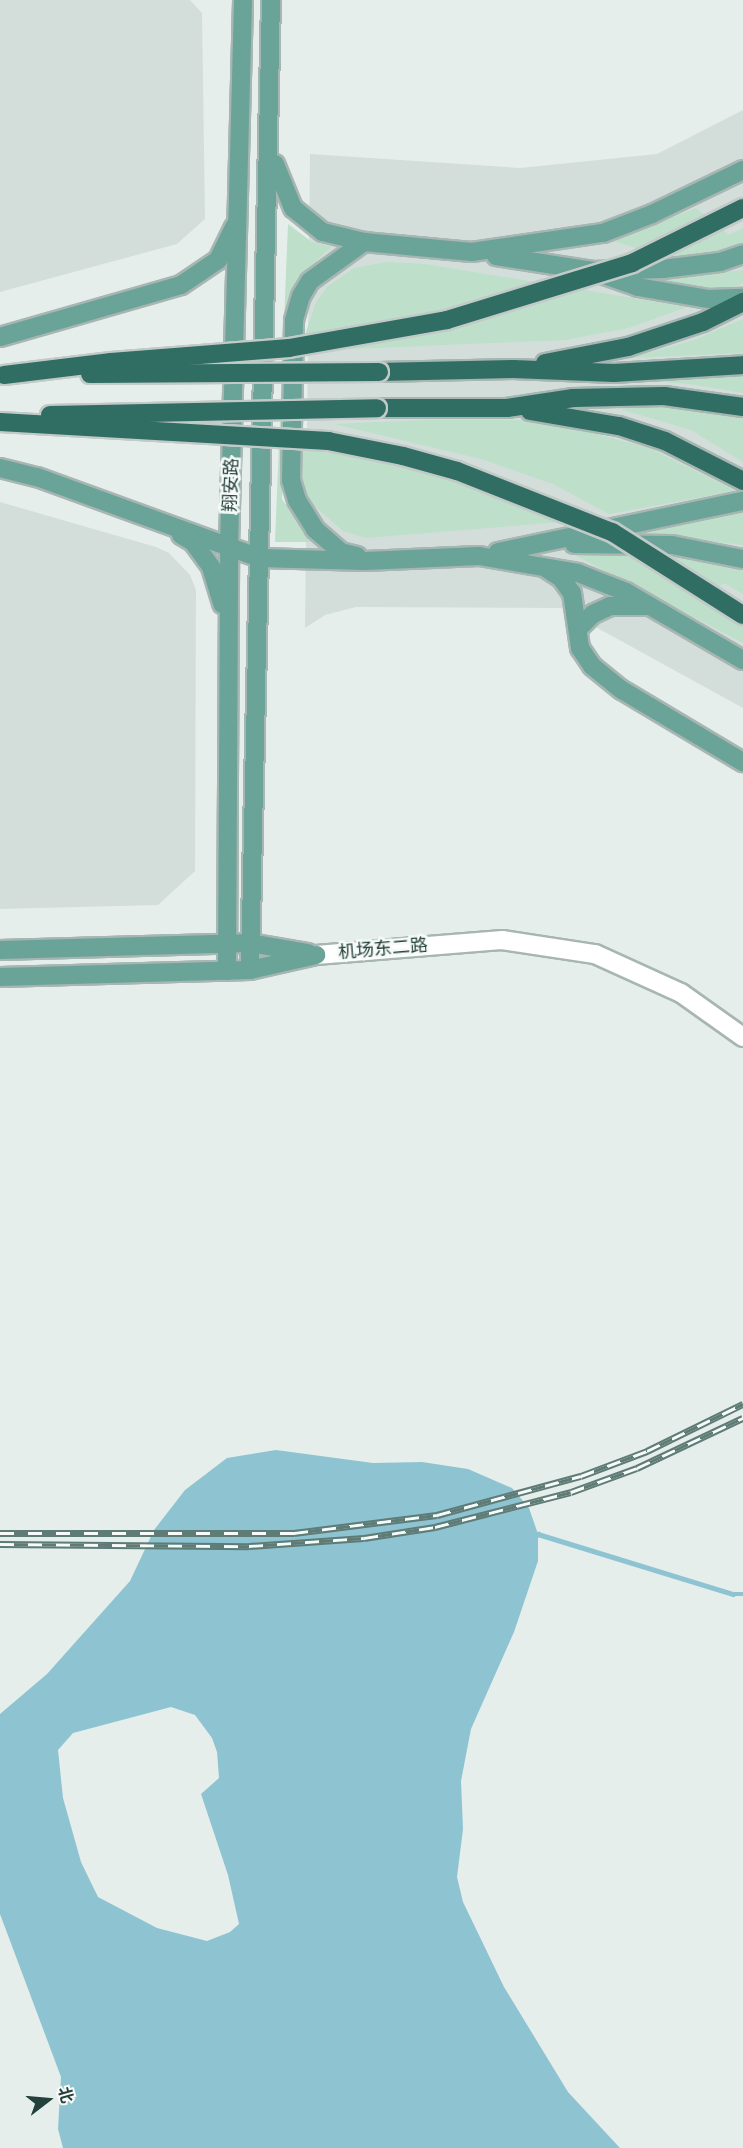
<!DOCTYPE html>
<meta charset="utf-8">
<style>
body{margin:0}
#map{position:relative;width:743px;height:2148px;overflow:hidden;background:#e5eeeb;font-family:Roboto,"Noto Sans SC",sans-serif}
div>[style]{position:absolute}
.built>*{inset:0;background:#d3deda}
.green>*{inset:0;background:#bedfc9}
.water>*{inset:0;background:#8ec4d2}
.stream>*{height:4.5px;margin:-2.25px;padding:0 2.25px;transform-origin:2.25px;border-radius:2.25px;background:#8ec4d2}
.roads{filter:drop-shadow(2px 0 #a7b6b2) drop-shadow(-2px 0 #a7b6b2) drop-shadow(0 2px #a7b6b2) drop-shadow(0 -2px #a7b6b2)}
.minor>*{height:18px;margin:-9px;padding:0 9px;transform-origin:9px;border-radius:9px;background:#fff}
.major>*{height:18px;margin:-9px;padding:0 9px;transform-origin:9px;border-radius:9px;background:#6aa398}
.highway>*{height:18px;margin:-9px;padding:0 9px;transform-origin:9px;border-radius:9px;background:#306d63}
.rail>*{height:7px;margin-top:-3.5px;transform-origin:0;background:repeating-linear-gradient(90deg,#f6faf8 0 14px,#5f7b75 0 28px);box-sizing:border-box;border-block:2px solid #5f7b75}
.bridges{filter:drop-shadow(2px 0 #c2cac8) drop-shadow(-2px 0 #c2cac8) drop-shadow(0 2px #c2cac8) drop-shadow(0 -2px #c2cac8)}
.highway-bridge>*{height:18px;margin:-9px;padding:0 9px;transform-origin:9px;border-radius:9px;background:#306d63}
span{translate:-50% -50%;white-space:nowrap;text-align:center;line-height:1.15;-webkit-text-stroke:5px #f6faf8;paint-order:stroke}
.street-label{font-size:18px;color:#24403a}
.north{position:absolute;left:18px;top:2070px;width:60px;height:60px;-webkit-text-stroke:4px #f6faf8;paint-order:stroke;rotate:74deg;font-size:16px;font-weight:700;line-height:24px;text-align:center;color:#24403a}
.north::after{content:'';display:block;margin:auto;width:21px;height:27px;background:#24403a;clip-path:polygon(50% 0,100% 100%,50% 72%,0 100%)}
</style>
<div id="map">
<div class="built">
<div style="clip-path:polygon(0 0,190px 0,202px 13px,205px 219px,177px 244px,0 292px)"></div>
<div style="clip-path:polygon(743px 110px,743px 708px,561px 608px,356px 607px,325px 615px,305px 628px,310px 154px,520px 168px,657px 154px)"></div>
<div style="clip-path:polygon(0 502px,156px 547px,169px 553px,190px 575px,196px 590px,195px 871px,158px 905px,0 909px)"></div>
</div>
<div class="green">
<div style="clip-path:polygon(696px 208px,729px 235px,743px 228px,743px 246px,717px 255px,672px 259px,613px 241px)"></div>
<div style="clip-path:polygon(288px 224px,312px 242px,331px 247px,305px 272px,293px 298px,282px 499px,311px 542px,275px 542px)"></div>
<div style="clip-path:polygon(387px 262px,425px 264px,687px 307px,628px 328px,566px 340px,304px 351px,304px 338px,316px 302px,328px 286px,354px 268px)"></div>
<div style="clip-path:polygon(743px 270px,743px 283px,729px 291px,652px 280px)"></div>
<div style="clip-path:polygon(743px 319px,743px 353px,630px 358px,694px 340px)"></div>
<div style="clip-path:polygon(743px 372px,743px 393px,690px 384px,620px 379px)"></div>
<div style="clip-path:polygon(644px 402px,743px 412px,743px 462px,691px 430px,610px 406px)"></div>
<div style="clip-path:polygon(424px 420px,520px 420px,597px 434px,649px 448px,736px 491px,609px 514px,553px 484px,481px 459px,334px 424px)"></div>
<div style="clip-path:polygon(302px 449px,364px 458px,466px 484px,561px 522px,366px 538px,343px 531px,310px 502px,300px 479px)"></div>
<div style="clip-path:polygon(743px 512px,743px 545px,644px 533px,735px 512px)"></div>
<div style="clip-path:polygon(672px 549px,743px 565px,743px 594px,724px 583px,701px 600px,743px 627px,743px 643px,569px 552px)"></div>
</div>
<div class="water">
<div style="clip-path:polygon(evenodd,276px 1450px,373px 1463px,422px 1462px,468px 1469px,512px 1488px,529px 1508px,538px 1534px,538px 1561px,514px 1632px,471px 1729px,461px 1781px,463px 1829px,457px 1877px,463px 1902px,504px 1987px,568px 2092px,620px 2148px,63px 2148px,58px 2129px,61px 2077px,0 1914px,0 1714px,47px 1674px,130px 1581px,154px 1530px,185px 1490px,227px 1458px,276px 1450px,171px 1707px,195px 1715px,212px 1738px,217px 1752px,219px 1778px,201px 1794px,228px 1875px,239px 1924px,230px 1932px,207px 1941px,157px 1928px,98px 1897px,81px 1862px,63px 1798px,58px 1750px,73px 1733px,171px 1707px)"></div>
</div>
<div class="stream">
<div style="left:534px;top:1537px;width:5px;rotate:-37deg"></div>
<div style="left:538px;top:1534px;width:204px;rotate:17.1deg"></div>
<div style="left:733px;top:1594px;width:10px"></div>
</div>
<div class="roads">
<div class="minor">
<div style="left:316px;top:955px;width:187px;rotate:-4.6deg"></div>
<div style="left:502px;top:940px;width:94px;rotate:8.6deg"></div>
<div style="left:595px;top:954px;width:94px;rotate:24.4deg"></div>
<div style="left:681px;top:993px;width:76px;rotate:35.4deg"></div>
</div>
<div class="major">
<div style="left:275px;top:164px;width:48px;rotate:67.8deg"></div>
<div style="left:293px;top:208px;width:38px;rotate:39deg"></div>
<div style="left:323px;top:232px;width:42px;rotate:13.7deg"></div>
<div style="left:364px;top:242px;width:108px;rotate:5.3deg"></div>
<div style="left:472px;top:252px;width:132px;rotate:-8.3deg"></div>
<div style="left:603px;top:233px;width:53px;rotate:-21.2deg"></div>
<div style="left:652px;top:214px;width:101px;rotate:-25.8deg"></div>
<div style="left:496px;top:256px;width:98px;rotate:8.8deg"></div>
<div style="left:593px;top:271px;width:70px;rotate:-1.6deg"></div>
<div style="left:663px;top:269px;width:57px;rotate:-7deg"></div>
<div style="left:720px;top:262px;width:24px;rotate:-19deg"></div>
<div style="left:604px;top:275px;width:36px;rotate:19deg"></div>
<div style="left:638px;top:287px;width:72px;rotate:9.6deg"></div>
<div style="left:709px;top:299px;width:34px;rotate:-2deg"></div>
<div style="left:0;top:337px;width:188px;rotate:-16deg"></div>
<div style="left:181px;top:285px;width:45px;rotate:-34deg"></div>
<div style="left:218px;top:260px;width:37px;rotate:-64deg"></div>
<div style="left:0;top:468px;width:38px;rotate:14deg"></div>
<div style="left:37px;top:477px;width:237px;rotate:20deg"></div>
<div style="left:260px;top:558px;width:105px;rotate:1.6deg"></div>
<div style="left:365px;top:561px;width:114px;rotate:-2.5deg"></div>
<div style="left:479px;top:556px;width:100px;rotate:9.7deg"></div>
<div style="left:578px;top:573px;width:52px;rotate:21.6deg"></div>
<div style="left:626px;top:592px;width:135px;rotate:30.2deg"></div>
<div style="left:181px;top:535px;width:14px;rotate:30deg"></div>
<div style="left:193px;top:542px;width:31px;rotate:54deg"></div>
<div style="left:211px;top:567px;width:39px;rotate:73deg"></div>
<div style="left:574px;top:544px;width:98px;rotate:0.6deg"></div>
<div style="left:672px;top:545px;width:72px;rotate:11.2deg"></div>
<div style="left:498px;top:552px;width:250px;rotate:-11.8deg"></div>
<div style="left:357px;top:556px;width:16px;rotate:-166deg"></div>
<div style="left:341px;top:552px;width:35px;rotate:-139deg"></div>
<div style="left:315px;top:529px;width:34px;rotate:-122deg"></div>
<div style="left:297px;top:500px;width:21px;rotate:-107deg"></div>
<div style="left:291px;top:480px;width:160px;rotate:-88.9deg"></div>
<div style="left:294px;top:320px;width:25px;rotate:-74deg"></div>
<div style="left:301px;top:296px;width:17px;rotate:-59deg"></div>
<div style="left:310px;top:281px;width:67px;rotate:-35.8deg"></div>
<div style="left:547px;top:569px;width:17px;rotate:33deg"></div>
<div style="left:561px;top:578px;width:19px;rotate:54deg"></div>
<div style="left:572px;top:593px;width:56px;rotate:81.7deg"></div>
<div style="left:580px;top:648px;width:22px;rotate:56deg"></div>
<div style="left:592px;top:666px;width:38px;rotate:39deg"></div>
<div style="left:622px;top:690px;width:141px;rotate:30.8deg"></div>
<div style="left:579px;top:628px;width:20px;rotate:-45deg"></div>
<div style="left:593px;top:614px;width:19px;rotate:-25deg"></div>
<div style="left:610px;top:606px;width:37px"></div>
<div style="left:0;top:950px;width:250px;rotate:-1.6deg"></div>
<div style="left:250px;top:943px;width:59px;rotate:9.8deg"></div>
<div style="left:250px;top:970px;width:970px;rotate:-88.76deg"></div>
<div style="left:227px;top:971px;width:424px;rotate:-89.7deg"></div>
<div style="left:229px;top:547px;width:547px;rotate:-88.53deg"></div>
<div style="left:0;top:977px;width:250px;rotate:-1.6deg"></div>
<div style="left:250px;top:970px;width:68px;rotate:-12.8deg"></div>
</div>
<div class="highway">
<div style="left:545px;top:363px;width:85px;rotate:-10.9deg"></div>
<div style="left:628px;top:347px;width:79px;rotate:-18.4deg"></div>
<div style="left:703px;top:322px;width:45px;rotate:-26.6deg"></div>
<div style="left:379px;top:372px;width:134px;rotate:-1.3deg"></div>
<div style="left:513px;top:369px;width:101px;rotate:2.3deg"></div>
<div style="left:614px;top:373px;width:129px;rotate:-3.5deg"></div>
<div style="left:377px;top:408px;width:130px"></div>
<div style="left:507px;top:408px;width:67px;rotate:-8.6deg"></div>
<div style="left:573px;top:398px;width:91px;rotate:-1.3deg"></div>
<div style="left:664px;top:396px;width:80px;rotate:7.9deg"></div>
<div style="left:530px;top:411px;width:90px;rotate:9.6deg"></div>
<div style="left:619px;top:426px;width:48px;rotate:18.1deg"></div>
<div style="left:665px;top:441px;width:88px;rotate:27.1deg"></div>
</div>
</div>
<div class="rail">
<div style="left:0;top:1533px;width:294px"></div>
<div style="left:294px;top:1533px;width:144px;rotate:-7.2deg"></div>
<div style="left:437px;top:1515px;width:149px;rotate:-15.2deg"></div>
<div style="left:581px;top:1476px;width:71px;rotate:-20.7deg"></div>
<div style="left:647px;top:1451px;width:107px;rotate:-26.1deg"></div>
<div style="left:0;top:1544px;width:249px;rotate:0.5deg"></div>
<div style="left:249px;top:1546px;width:115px;rotate:-4deg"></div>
<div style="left:364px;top:1538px;width:72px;rotate:-8.8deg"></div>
<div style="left:435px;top:1527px;width:140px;rotate:-14.4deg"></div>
<div style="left:571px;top:1492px;width:70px;rotate:-20deg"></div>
<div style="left:637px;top:1468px;width:117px;rotate:-25.3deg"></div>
</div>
<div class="bridges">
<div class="highway-bridge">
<div style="left:90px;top:374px;width:289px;rotate:-0.4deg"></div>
<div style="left:4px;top:375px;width:108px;rotate:-6.9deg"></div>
<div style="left:111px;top:362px;width:179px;rotate:-4.5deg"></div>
<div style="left:289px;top:348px;width:160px;rotate:-10deg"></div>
<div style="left:447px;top:320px;width:194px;rotate:-17.1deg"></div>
<div style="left:632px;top:263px;width:124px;rotate:-26.4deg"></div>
<div style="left:50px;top:415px;width:327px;rotate:-1.2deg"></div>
<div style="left:0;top:422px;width:329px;rotate:3.3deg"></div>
<div style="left:328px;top:441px;width:76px;rotate:11.3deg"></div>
<div style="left:403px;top:456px;width:56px;rotate:15.5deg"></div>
<div style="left:457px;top:471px;width:167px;rotate:21.5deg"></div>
<div style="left:612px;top:532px;width:155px;rotate:32.4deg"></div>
</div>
</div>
<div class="street-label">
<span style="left:231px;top:485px;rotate:-88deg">翔安路</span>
<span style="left:383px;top:949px;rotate:-5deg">机场东二路</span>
</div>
<div class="north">北</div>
</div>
